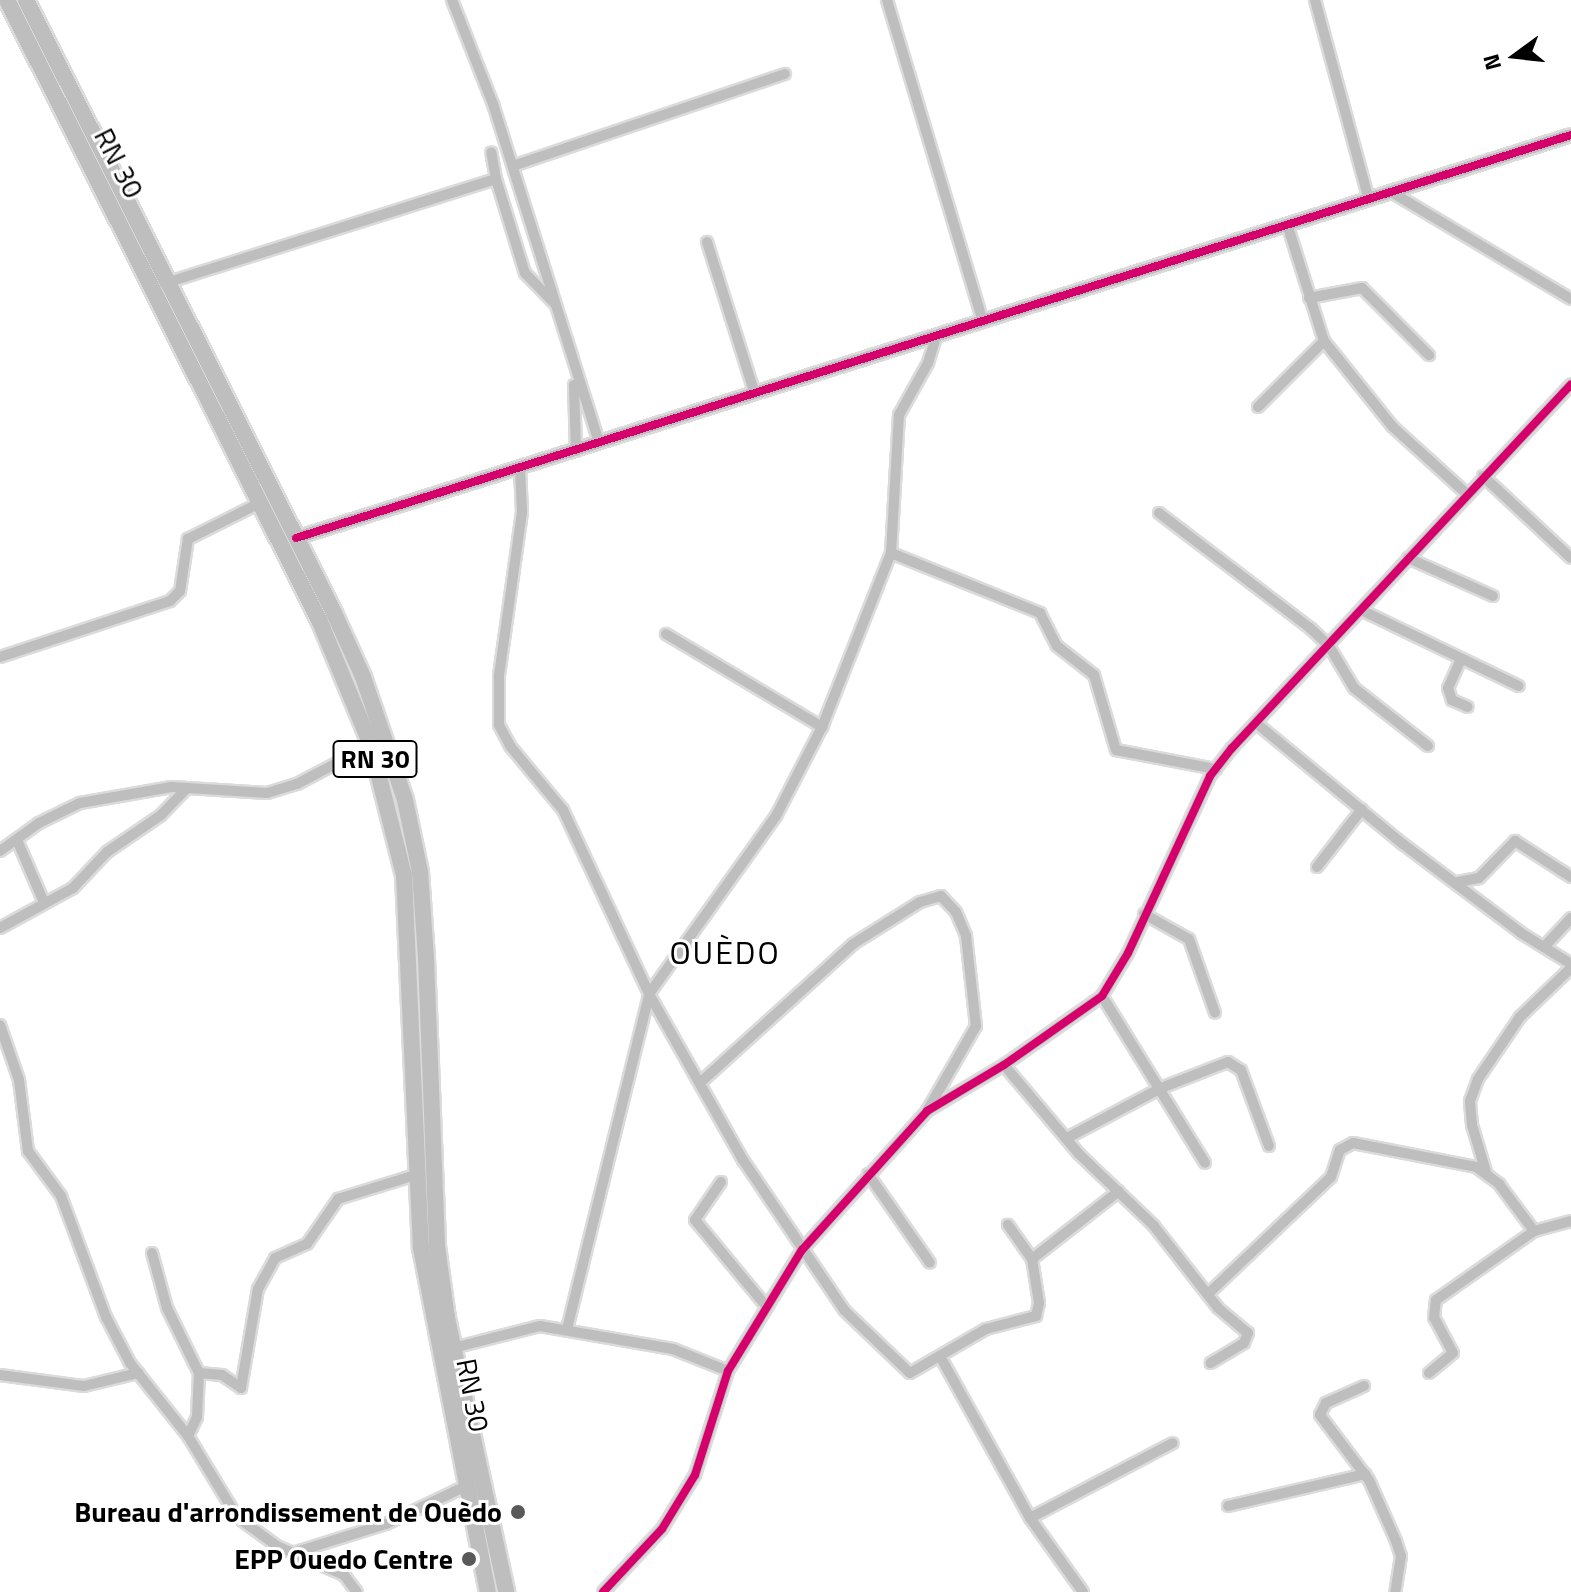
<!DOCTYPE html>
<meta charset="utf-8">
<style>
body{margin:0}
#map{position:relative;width:1571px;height:1592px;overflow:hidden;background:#fff;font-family:"Titillium Web",sans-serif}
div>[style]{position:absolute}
.roads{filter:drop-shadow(2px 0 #dbdbdb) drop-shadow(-2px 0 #dbdbdb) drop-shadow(0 2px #dbdbdb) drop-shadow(0 -2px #dbdbdb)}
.minor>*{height:10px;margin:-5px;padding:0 5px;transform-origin:5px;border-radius:5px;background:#bebebe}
.tertiary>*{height:12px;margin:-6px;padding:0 6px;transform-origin:6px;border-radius:6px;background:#bebebe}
.primary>*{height:16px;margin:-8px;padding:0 8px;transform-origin:8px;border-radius:8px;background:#bebebe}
.cycleway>*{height:8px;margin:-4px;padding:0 4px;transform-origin:4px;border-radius:4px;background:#d6006c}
.dots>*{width:22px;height:22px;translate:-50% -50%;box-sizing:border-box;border:4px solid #fff;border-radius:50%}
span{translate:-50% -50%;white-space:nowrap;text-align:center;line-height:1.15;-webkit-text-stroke:6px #fff;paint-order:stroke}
.shield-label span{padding:2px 6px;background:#fff;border:2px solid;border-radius:6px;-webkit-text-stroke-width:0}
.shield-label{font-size:26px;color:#000;font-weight:700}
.street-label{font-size:28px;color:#000}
.poi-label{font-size:28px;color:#000;font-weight:700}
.right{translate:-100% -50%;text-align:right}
.quarter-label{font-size:32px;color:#000;letter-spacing:2px}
.north{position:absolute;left:1475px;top:16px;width:80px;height:80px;-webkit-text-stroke:6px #fff;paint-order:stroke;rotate:255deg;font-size:22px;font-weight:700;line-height:32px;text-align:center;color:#000}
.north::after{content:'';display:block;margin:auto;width:28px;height:36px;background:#000;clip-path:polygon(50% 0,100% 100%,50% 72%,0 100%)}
</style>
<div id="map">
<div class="roads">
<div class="minor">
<div style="left:452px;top:0;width:112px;rotate:68.5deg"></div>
<div style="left:493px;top:104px;width:355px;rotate:72.6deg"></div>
<div style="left:887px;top:0;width:336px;rotate:73.4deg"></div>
<div style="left:1315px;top:0;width:207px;rotate:74.9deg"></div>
<div style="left:513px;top:166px;width:287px;rotate:-18.7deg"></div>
<div style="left:496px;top:179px;width:98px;rotate:72.9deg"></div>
<div style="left:525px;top:273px;width:43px;rotate:45.9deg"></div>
<div style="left:1393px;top:193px;width:207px;rotate:30.8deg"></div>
<div style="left:1288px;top:227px;width:120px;rotate:72.5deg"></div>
<div style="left:1324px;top:341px;width:110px;rotate:51.3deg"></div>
<div style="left:1393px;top:427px;width:101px;rotate:42.2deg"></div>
<div style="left:707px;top:242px;width:159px;rotate:72.5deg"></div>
<div style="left:169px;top:282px;width:343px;rotate:-17.5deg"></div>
<div style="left:496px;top:179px;width:27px;rotate:-100deg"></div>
<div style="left:1309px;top:298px;width:54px;rotate:-10.7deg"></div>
<div style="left:1362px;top:288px;width:95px;rotate:45deg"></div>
<div style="left:574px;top:385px;width:66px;rotate:88.3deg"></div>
<div style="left:1258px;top:407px;width:93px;rotate:-45deg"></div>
<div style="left:520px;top:469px;width:43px;rotate:87.3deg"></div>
<div style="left:522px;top:512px;width:166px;rotate:98deg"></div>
<div style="left:499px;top:676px;width:49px;rotate:90deg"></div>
<div style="left:499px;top:725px;width:24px;rotate:62deg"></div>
<div style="left:510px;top:746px;width:83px;rotate:50.4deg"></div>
<div style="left:563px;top:810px;width:203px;rotate:64.9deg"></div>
<div style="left:649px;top:994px;width:191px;rotate:60.5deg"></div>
<div style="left:743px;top:1160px;width:181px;rotate:56deg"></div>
<div style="left:844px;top:1310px;width:91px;rotate:43.7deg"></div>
<div style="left:910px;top:1373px;width:88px;rotate:-30.1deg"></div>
<div style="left:986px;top:1329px;width:52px;rotate:-14.6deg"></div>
<div style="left:1036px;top:1316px;width:13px;rotate:-77deg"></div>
<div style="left:1039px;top:1303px;width:45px;rotate:-99deg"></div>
<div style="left:1032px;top:1259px;width:42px;rotate:-125.2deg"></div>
<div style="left:1483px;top:476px;width:120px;rotate:43deg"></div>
<div style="left:1159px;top:513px;width:190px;rotate:37.3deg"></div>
<div style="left:1310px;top:628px;width:26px;rotate:43deg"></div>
<div style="left:1329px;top:646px;width:49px;rotate:59.2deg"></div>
<div style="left:1354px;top:688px;width:94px;rotate:38.1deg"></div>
<div style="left:891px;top:553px;width:161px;rotate:21.9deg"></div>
<div style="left:1040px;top:613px;width:37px;rotate:63deg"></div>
<div style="left:1057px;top:646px;width:47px;rotate:38.1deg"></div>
<div style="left:1094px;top:675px;width:78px;rotate:73.7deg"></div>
<div style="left:1116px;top:750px;width:102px;rotate:10.8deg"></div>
<div style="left:1408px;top:558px;width:93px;rotate:24.1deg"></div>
<div style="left:1361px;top:610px;width:175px;rotate:25.7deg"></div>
<div style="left:666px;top:634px;width:182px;rotate:30.8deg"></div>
<div style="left:0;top:657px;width:179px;rotate:-18.2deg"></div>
<div style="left:170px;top:601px;width:14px;rotate:-45deg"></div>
<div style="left:180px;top:591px;width:53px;rotate:-81.3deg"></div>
<div style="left:188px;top:539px;width:78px;rotate:-26.6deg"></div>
<div style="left:1461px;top:659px;width:32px;rotate:114deg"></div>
<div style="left:1448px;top:688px;width:13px;rotate:72deg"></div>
<div style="left:1452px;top:700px;width:17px;rotate:24deg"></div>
<div style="left:1256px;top:723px;width:190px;rotate:39.5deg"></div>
<div style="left:1403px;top:844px;width:148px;rotate:37deg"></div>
<div style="left:1521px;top:933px;width:59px;rotate:31.8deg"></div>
<div style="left:17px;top:840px;width:65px;rotate:66.6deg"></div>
<div style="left:0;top:851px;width:48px;rotate:-35.7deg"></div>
<div style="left:39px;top:823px;width:46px;rotate:-26deg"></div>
<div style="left:80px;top:803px;width:93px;rotate:-9.9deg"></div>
<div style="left:172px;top:787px;width:95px;rotate:3.6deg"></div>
<div style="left:267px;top:793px;width:31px;rotate:-17deg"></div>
<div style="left:297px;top:784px;width:84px;rotate:-27.8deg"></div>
<div style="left:1317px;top:867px;width:73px;rotate:-52.2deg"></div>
<div style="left:1458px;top:882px;width:21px;rotate:-11deg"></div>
<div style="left:1479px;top:878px;width:52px;rotate:-45.8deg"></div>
<div style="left:1515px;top:841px;width:67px;rotate:32.7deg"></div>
<div style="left:1144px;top:914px;width:51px;rotate:29.1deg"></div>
<div style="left:1189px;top:939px;width:78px;rotate:70.6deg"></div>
<div style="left:0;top:928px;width:83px;rotate:-28.7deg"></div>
<div style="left:73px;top:888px;width:50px;rotate:-46.6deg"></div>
<div style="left:107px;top:852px;width:65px;rotate:-34.4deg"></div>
<div style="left:161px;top:815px;width:37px;rotate:-46deg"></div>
<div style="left:1544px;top:947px;width:40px;rotate:-47deg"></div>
<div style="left:1102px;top:996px;width:196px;rotate:58.3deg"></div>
<div style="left:0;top:1025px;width:58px;rotate:70.9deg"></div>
<div style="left:19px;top:1080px;width:72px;rotate:82.8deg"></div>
<div style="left:28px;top:1151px;width:56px;rotate:53.7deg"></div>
<div style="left:61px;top:1196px;width:129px;rotate:69.6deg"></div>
<div style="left:106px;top:1317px;width:52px;rotate:62.4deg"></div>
<div style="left:130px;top:1363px;width:93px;rotate:51.5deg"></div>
<div style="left:188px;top:1436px;width:95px;rotate:58.8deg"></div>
<div style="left:237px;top:1517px;width:49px;rotate:35.9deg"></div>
<div style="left:277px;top:1546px;width:73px;rotate:23.4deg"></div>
<div style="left:344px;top:1575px;width:21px;rotate:53deg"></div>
<div style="left:1004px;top:1065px;width:116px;rotate:49.9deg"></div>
<div style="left:1079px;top:1154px;width:104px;rotate:43.8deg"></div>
<div style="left:1154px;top:1226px;width:104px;rotate:52deg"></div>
<div style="left:1218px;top:1308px;width:39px;rotate:40deg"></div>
<div style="left:1248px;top:1333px;width:11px;rotate:112deg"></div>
<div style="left:1244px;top:1343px;width:39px;rotate:149deg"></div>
<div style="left:701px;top:1082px;width:205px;rotate:-42.2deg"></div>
<div style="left:853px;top:944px;width:79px;rotate:-32.1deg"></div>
<div style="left:920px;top:902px;width:22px;rotate:-16deg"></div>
<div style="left:941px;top:896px;width:22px;rotate:47deg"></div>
<div style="left:956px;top:912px;width:26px;rotate:67deg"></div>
<div style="left:966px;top:936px;width:91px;rotate:83.7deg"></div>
<div style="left:976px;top:1026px;width:96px;rotate:120deg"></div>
<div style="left:1067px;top:1138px;width:106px;rotate:-28deg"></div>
<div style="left:1161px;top:1088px;width:72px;rotate:-21.2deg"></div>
<div style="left:1228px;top:1062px;width:15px;rotate:32deg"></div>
<div style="left:1241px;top:1070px;width:81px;rotate:69.8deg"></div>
<div style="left:1486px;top:1172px;width:49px;rotate:-106.6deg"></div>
<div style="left:1472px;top:1125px;width:24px;rotate:-95deg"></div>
<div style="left:1470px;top:1101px;width:23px;rotate:-70deg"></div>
<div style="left:1478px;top:1079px;width:75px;rotate:-55.9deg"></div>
<div style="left:1520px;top:1017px;width:71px;rotate:-43.9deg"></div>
<div style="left:868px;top:1174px;width:108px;rotate:55.1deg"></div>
<div style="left:721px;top:1182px;width:46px;rotate:124.4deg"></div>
<div style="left:695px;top:1220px;width:112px;rotate:50.5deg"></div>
<div style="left:152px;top:1253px;width:57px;rotate:74.7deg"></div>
<div style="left:167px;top:1308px;width:72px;rotate:63.8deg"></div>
<div style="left:199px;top:1373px;width:44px;rotate:92.6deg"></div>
<div style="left:197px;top:1417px;width:21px;rotate:115deg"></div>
<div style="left:1032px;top:1259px;width:110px;rotate:-38deg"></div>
<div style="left:1208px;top:1294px;width:170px;rotate:-43.6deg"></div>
<div style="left:1331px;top:1177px;width:28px;rotate:-72deg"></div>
<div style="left:1340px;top:1150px;width:15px;rotate:-28deg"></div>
<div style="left:1353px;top:1143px;width:125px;rotate:11deg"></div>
<div style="left:1476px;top:1167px;width:29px;rotate:36deg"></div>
<div style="left:1499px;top:1184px;width:59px;rotate:53.3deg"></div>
<div style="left:567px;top:1329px;width:345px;rotate:-76.2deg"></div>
<div style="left:649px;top:994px;width:219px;rotate:-54.5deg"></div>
<div style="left:776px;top:816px;width:100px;rotate:-62.7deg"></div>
<div style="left:822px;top:727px;width:187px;rotate:-68.4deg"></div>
<div style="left:891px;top:553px;width:138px;rotate:-86.7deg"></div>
<div style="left:899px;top:415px;width:60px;rotate:-60.9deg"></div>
<div style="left:928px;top:363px;width:27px;rotate:-73deg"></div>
<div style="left:453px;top:1348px;width:90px;rotate:-14.2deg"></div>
<div style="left:540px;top:1326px;width:135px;rotate:9.8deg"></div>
<div style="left:673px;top:1349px;width:59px;rotate:21.8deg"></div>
<div style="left:941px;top:1358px;width:183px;rotate:60.9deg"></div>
<div style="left:1030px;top:1518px;width:91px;rotate:54.4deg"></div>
<div style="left:199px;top:1373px;width:23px;rotate:5deg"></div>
<div style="left:222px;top:1375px;width:23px;rotate:34deg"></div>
<div style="left:241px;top:1388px;width:100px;rotate:-80.3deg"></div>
<div style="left:258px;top:1289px;width:35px;rotate:-61deg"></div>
<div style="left:275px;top:1258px;width:35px;rotate:-24deg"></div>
<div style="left:307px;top:1244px;width:55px;rotate:-55.4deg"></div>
<div style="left:338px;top:1199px;width:81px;rotate:-17.3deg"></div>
<div style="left:1429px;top:1373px;width:31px;rotate:-40deg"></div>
<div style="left:1453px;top:1353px;width:40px;rotate:-118deg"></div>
<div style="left:1434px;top:1318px;width:18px;rotate:-84deg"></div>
<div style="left:1436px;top:1300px;width:120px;rotate:-35.1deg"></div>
<div style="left:1534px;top:1231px;width:38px;rotate:-15deg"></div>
<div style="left:0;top:1375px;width:85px;rotate:7.5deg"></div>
<div style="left:84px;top:1386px;width:56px;rotate:-13.5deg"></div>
<div style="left:1364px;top:1386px;width:42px;rotate:155.9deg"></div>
<div style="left:1326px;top:1403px;width:13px;rotate:117deg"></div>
<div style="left:1320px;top:1415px;width:81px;rotate:53deg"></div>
<div style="left:1369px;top:1480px;width:67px;rotate:66.1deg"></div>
<div style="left:1396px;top:1541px;width:16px;rotate:72deg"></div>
<div style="left:1401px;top:1556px;width:36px;rotate:99deg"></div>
<div style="left:1228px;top:1506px;width:141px;rotate:-13.1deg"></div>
<div style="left:1030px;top:1518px;width:161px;rotate:-27.7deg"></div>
<div style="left:296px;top:1552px;width:94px;rotate:-17.3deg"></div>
<div style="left:386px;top:1524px;width:86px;rotate:-25.4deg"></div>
<div style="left:603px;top:1592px;width:86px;rotate:-46.9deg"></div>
<div style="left:662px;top:1529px;width:63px;rotate:-58.6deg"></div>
<div style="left:695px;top:1475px;width:109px;rotate:-72.4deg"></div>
<div style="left:728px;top:1371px;width:142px;rotate:-58.6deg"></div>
<div style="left:802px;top:1250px;width:187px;rotate:-48deg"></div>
<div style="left:927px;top:1111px;width:90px;rotate:-30.9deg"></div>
<div style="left:1004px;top:1065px;width:120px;rotate:-35.1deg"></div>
<div style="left:1102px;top:996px;width:50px;rotate:-58.8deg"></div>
<div style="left:1128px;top:953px;width:195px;rotate:-65.1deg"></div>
<div style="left:1210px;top:776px;width:36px;rotate:-52deg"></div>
<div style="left:1232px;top:748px;width:497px;rotate:-47deg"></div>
</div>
<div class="tertiary">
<div style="left:296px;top:538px;width:1337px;rotate:-17.54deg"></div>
</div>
<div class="primary">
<div style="left:7px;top:0;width:696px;rotate:63.29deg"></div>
<div style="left:320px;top:622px;width:133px;rotate:67.5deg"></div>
<div style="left:371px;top:745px;width:134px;rotate:75.8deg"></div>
<div style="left:404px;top:875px;width:373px;rotate:87.4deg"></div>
<div style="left:421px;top:1248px;width:350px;rotate:79deg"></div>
<div style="left:26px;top:0;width:686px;rotate:63.32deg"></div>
<div style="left:334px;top:613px;width:70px;rotate:65.6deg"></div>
<div style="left:363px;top:677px;width:130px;rotate:71.1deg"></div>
<div style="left:405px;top:800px;width:74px;rotate:78.2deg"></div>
<div style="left:420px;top:872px;width:86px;rotate:86deg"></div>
<div style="left:426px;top:958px;width:288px;rotate:87.8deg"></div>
<div style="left:437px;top:1246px;width:73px;rotate:82.1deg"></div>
<div style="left:447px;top:1318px;width:280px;rotate:77.8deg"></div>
</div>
</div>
<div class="cycleway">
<div style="left:296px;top:538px;width:1337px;rotate:-17.54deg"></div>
<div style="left:603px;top:1592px;width:86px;rotate:-46.9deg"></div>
<div style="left:662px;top:1529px;width:63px;rotate:-58.6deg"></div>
<div style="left:695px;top:1475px;width:109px;rotate:-72.4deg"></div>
<div style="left:728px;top:1371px;width:142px;rotate:-58.6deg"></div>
<div style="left:802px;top:1250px;width:187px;rotate:-48deg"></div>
<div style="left:927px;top:1111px;width:90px;rotate:-30.9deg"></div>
<div style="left:1004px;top:1065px;width:120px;rotate:-35.1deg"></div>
<div style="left:1102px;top:996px;width:50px;rotate:-58.8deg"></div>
<div style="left:1128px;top:953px;width:195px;rotate:-65.1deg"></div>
<div style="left:1210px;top:776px;width:36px;rotate:-52deg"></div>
<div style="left:1232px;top:748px;width:497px;rotate:-47deg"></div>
</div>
<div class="dots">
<div style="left:518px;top:1512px;background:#595959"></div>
<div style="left:469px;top:1559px;background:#595959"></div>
</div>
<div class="shield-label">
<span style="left:375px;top:759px">RN 30</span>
</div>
<div class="street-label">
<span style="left:119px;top:163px;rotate:63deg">RN 30</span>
<span style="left:473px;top:1395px;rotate:79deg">RN 30</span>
</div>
<div class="poi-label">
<span class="right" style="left:502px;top:1512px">Bureau d'arrondissement de Ouèdo</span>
<span class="right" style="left:453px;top:1559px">EPP Ouedo Centre</span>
</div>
<div class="quarter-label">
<span style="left:725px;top:952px">OUÈDO</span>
</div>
<div class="north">N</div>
</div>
